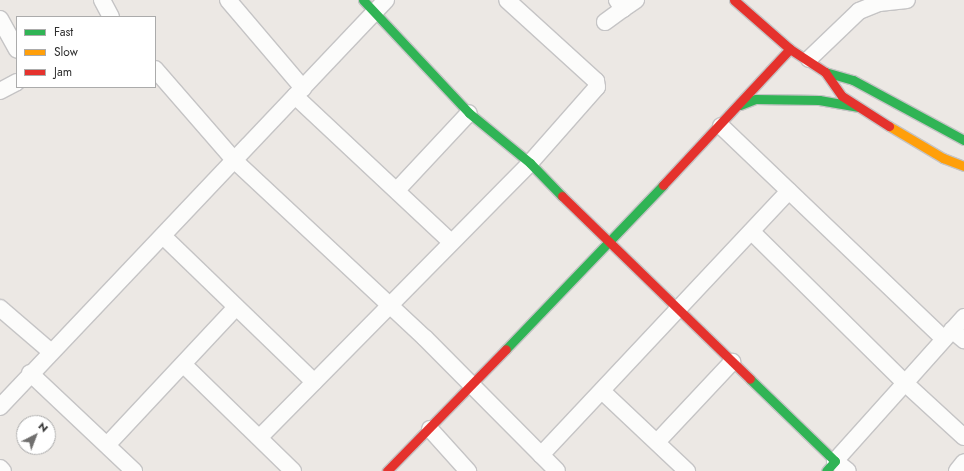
<!DOCTYPE html>
<style>
body{margin:0}
#map{position:relative;width:964px;height:471px;overflow:hidden;background:#ece8e4;font-family:Jost,sans-serif}
div>[style]{position:absolute}
.roads{filter:drop-shadow(1px 0 #c5c4c5) drop-shadow(-1px 0 #c5c4c5) drop-shadow(0 1px #c5c4c5) drop-shadow(0 -1px #c5c4c5)}
.street>*{height:16px;margin:-8px;padding:0 8px;transform-origin:8px;border-radius:8px;background:#fcfcfb}
.fast>*{height:9px;margin:-4.5px;padding:0 4.5px;transform-origin:4.5px;border-radius:4.5px;background:#30b455}
.slow>*{height:9px;margin:-4.5px;padding:0 4.5px;transform-origin:4.5px;border-radius:4.5px;background:#ff9f0a}
.jam>*{height:9px;margin:-4.5px;padding:0 4.5px;transform-origin:4.5px;border-radius:4.5px;background:#e5322d}
span{translate:-50% -50%;white-space:nowrap;text-align:center;line-height:1.15;-webkit-text-stroke:4px #fff;paint-order:stroke}
.legend{position:absolute;left:16px;top:16px;width:140px;height:72px;box-sizing:border-box;background:#fff;border:1px solid #ababab;margin:0;padding:5px 7px;list-style:none;font-size:12px;color:#2e2e2e}
.legend li{display:flex;align-items:center;gap:8px;height:20px}
.legend b{width:20px;border:1px solid #ababab}
.north{position:absolute;left:16px;top:415px;width:40px;height:40px;box-sizing:border-box;background:#fff;border:1px solid #ababab;border-radius:50%;rotate:42deg;font-size:11px;font-weight:700;line-height:16px;text-align:center;color:#2e2e2e}
.north::after{content:'';display:block;margin:auto;width:14px;height:18px;background:#706f6e;clip-path:polygon(50% 0,100% 100%,50% 72%,0 100%)}
</style>
<div id="map">
<div class="roads">
<div class="street">
<div style="left:102px;top:0;width:19px;rotate:62deg"></div>
<div style="left:228px;top:0;width:116px;rotate:49.6deg"></div>
<div style="left:617px;top:0;width:11px;rotate:56deg"></div>
<div style="left:623px;top:9px;width:16px;rotate:-35deg"></div>
<div style="left:0;top:19px;width:35px;rotate:61deg"></div>
<div style="left:605px;top:22px;width:22px;rotate:-36deg"></div>
<div style="left:809px;top:59px;width:69px;rotate:-43.8deg"></div>
<div style="left:859px;top:11px;width:22px;rotate:-22deg"></div>
<div style="left:879px;top:3px;width:28px;rotate:-6deg"></div>
<div style="left:155px;top:69px;width:121px;rotate:49deg"></div>
<div style="left:234px;top:160px;width:261px;rotate:43deg"></div>
<div style="left:425px;top:338px;width:187px;rotate:45.2deg"></div>
<div style="left:0;top:91px;width:19px;rotate:-28deg"></div>
<div style="left:295px;top:96px;width:214px;rotate:43.1deg"></div>
<div style="left:721px;top:126px;width:308px;rotate:43.7deg"></div>
<div style="left:397px;top:190px;width:105px;rotate:-46.9deg"></div>
<div style="left:752px;top:232px;width:215px;rotate:44.6deg"></div>
<div style="left:905px;top:383px;width:105px;rotate:131.9deg"></div>
<div style="left:835px;top:461px;width:16px;rotate:38deg"></div>
<div style="left:163px;top:236px;width:210px;rotate:44deg"></div>
<div style="left:0;top:308px;width:66px;rotate:40.7deg"></div>
<div style="left:964px;top:317px;width:89px;rotate:131.8deg"></div>
<div style="left:905px;top:383px;width:80px;rotate:42.5deg"></div>
<div style="left:952px;top:330px;width:16px;rotate:40deg"></div>
<div style="left:184px;top:365px;width:152px;rotate:44.2deg"></div>
<div style="left:30px;top:373px;width:143px;rotate:43.3deg"></div>
<div style="left:602px;top:391px;width:117px;rotate:43.3deg"></div>
<div style="left:0;top:407px;width:561px;rotate:-46.52deg"></div>
<div style="left:430px;top:429px;width:57px;rotate:47.9deg"></div>
<div style="left:261px;top:436px;width:383px;rotate:-45.4deg"></div>
<div style="left:530px;top:163px;width:101px;rotate:-48.6deg"></div>
<div style="left:597px;top:87px;width:6px;rotate:-99deg"></div>
<div style="left:596px;top:81px;width:120px;rotate:-137.7deg"></div>
<div style="left:657px;top:442px;width:110px;rotate:-46.8deg"></div>
<div style="left:108px;top:444px;width:187px;rotate:-46.9deg"></div>
<div style="left:541px;top:455px;width:362px;rotate:-46.8deg"></div>
<div style="left:0;top:468px;width:4px;rotate:45deg"></div>
<div style="left:957px;top:471px;width:11px;rotate:-52deg"></div>
</div>
<div class="fast">
<div style="left:363px;top:0;width:155px;rotate:46.8deg"></div>
<div style="left:469px;top:113px;width:79px;rotate:39.3deg"></div>
<div style="left:530px;top:163px;width:46px;rotate:45.9deg"></div>
<div style="left:825px;top:72px;width:29px;rotate:16deg"></div>
<div style="left:853px;top:80px;width:126px;rotate:28.4deg"></div>
<div style="left:740px;top:105px;width:17px;rotate:-21deg"></div>
<div style="left:756px;top:99px;width:63px;rotate:0.9deg"></div>
<div style="left:819px;top:100px;width:39px;rotate:10deg"></div>
<div style="left:506px;top:349px;width:227px;rotate:-46.2deg"></div>
<div style="left:750px;top:379px;width:118px;rotate:44deg"></div>
<div style="left:835px;top:461px;width:13px;rotate:132deg"></div>
</div>
<div class="slow">
<div style="left:889px;top:126px;width:63px;rotate:30.7deg"></div>
<div style="left:943px;top:158px;width:22px;rotate:21deg"></div>
</div>
<div class="jam">
<div style="left:734px;top:0;width:74px;rotate:41.2deg"></div>
<div style="left:790px;top:49px;width:42px;rotate:33.3deg"></div>
<div style="left:825px;top:72px;width:29px;rotate:55deg"></div>
<div style="left:842px;top:96px;width:56px;rotate:32.6deg"></div>
<div style="left:663px;top:185px;width:186px;rotate:-47deg"></div>
<div style="left:562px;top:196px;width:262px;rotate:44.2deg"></div>
<div style="left:387px;top:471px;width:170px;rotate:-45.7deg"></div>
</div>
</div>
<ul class="legend">
<li><b style="height:5px;background:#30b455"></b>Fast</li>
<li><b style="height:5px;background:#ff9f0a"></b>Slow</li>
<li><b style="height:5px;background:#e5322d"></b>Jam</li>
</ul>
<div class="north">N</div>
</div>
